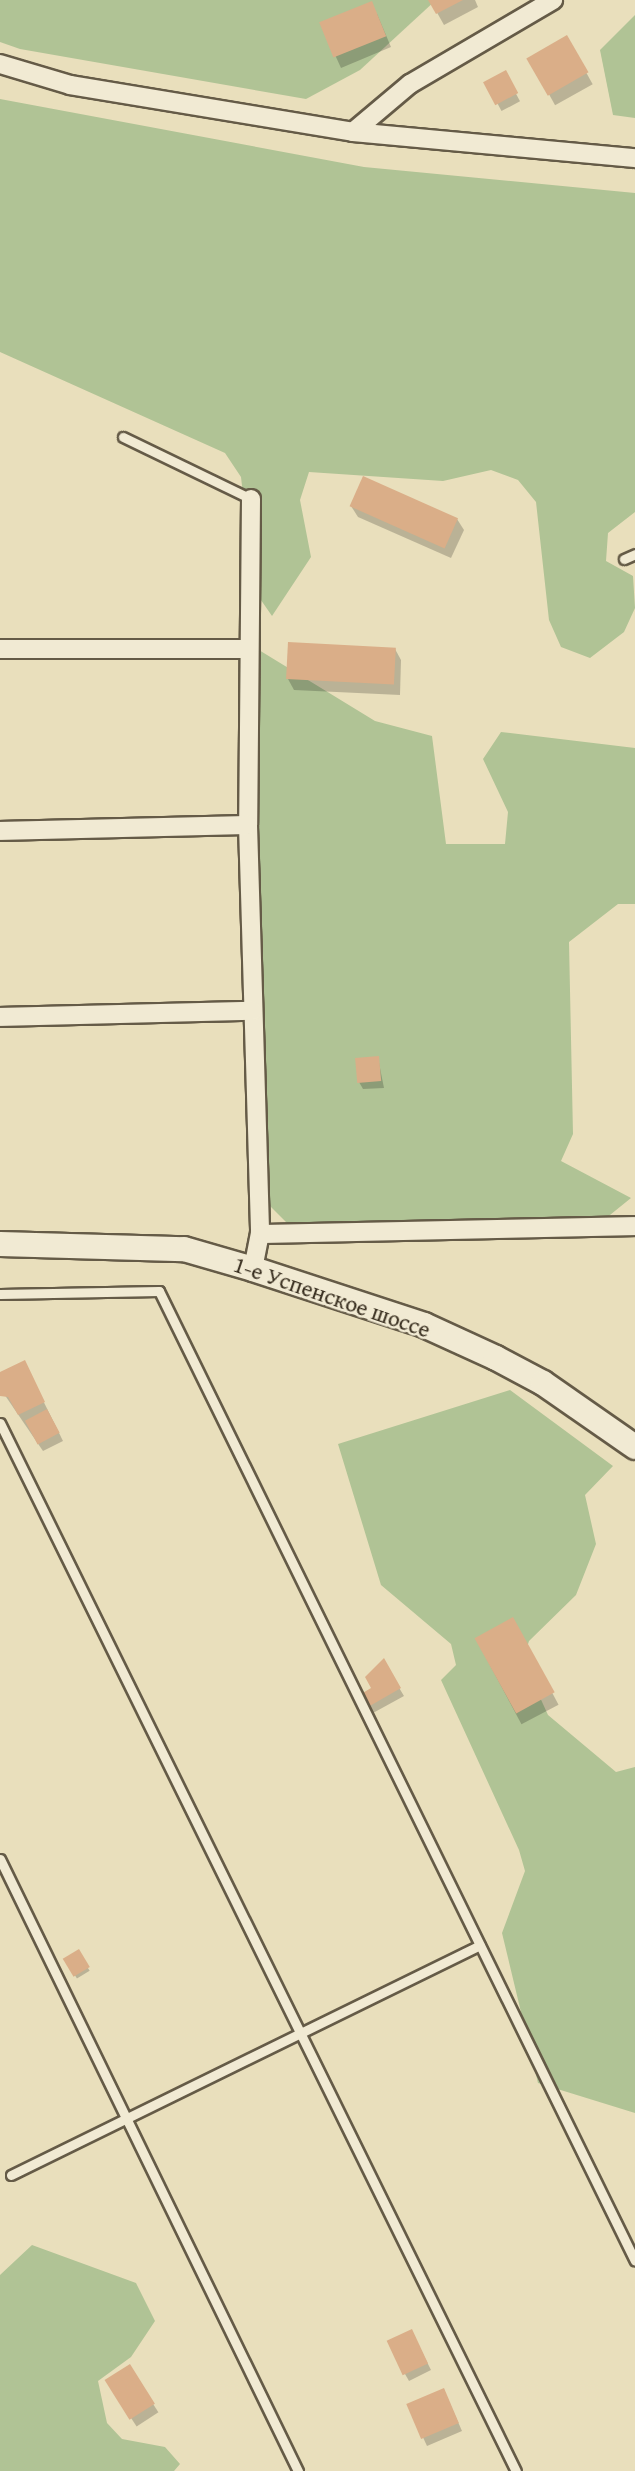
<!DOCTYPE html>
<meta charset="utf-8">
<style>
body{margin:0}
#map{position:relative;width:635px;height:2471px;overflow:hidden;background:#e9dfbc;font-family:"Gentium Book Plus",serif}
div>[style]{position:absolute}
.green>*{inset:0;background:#b0c395}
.shadow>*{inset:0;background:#0003;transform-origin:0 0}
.building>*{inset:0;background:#daae88;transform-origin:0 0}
.roads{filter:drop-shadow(2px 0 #655b47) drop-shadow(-2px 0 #655b47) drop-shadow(0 2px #655b47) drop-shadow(0 -2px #655b47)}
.lane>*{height:9px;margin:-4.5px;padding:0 4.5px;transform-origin:4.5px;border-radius:4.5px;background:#f1ead3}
.street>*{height:18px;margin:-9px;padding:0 9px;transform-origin:9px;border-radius:9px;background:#f1ead3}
.secondary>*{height:24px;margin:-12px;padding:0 12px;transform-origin:12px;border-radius:12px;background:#f1ead3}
span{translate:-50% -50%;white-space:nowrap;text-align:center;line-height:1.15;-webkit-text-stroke:5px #f1ead3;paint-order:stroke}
.street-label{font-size:23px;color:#392f20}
</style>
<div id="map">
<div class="green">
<div style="clip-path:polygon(0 0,436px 0,360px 70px,306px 99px,20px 49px,0 42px)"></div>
<div style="clip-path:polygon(635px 15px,635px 118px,613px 115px,600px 50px)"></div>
<div style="clip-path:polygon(0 99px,364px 167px,635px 193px,635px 512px,608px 533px,606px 561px,633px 576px,635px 608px,624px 632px,590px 658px,561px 647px,549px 620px,536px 502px,518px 480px,491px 470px,443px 481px,309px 472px,300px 500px,311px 557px,272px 616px,254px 590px,241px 477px,225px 453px,0 352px)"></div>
<div style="clip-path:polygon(254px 647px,375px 721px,432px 736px,446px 844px,505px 844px,508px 812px,483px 759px,501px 732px,635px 748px,635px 904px,618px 904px,569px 942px,573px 1134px,561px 1161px,631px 1198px,605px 1219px,296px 1232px,266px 1202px,247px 677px)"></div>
<div style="clip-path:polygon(510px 1390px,613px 1466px,585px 1495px,596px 1544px,576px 1595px,529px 1641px,523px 1660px,548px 1715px,616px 1772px,635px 1767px,635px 2113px,538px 2083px,502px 1933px,525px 1871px,519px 1850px,441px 1680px,456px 1665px,451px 1644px,381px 1585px,338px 1444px)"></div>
<div style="clip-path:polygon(32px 2245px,136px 2283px,155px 2321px,131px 2357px,98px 2381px,107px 2423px,122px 2439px,165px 2447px,180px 2464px,174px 2471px,0 2471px,0 2275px)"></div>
</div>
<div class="shadow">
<div style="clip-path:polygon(430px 0,475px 0,478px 7px,444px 25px)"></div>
<div style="clip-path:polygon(377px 14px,391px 47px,341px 68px,321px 24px)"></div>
<div style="left:567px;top:38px;width:53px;height:43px;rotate:61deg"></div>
<div style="left:505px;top:73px;width:32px;height:21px;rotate:62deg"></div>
<div style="clip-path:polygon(351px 506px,457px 519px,464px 530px,451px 558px,358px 517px)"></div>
<div style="clip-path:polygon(395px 649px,401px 660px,400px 695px,294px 690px,288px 679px)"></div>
<div style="clip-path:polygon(378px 1058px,384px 1088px,363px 1089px,359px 1082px)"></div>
<div style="clip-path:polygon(28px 1370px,63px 1441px,43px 1451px,0 1388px,0 1374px)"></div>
<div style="left:513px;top:1619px;width:97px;height:42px;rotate:62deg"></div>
<div style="clip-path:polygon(383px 1661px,404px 1696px,373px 1713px,363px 1695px,374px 1689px)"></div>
<div style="left:78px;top:1952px;width:22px;height:15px;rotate:58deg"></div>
<div style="clip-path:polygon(415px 2338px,431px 2370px,409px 2381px,405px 2374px)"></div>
<div style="left:129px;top:2367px;width:54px;height:26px;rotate:57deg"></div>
<div style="clip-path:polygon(447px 2397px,462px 2431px,427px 2446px,408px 2405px)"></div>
</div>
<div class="building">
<div style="clip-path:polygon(428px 0,463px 0,436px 14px)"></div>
<div style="left:372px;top:1px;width:38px;height:57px;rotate:68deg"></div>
<div style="left:567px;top:35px;width:43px;height:47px;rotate:60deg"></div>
<div style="left:506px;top:70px;width:26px;height:26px;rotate:62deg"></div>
<div style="left:363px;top:476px;width:104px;height:33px;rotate:24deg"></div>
<div style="left:288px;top:642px;width:108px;height:37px;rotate:3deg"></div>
<div style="left:379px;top:1056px;width:25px;height:24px;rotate:85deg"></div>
<div style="clip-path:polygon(25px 1360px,45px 1402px,18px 1415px,8px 1397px,0 1396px,0 1372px)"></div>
<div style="left:47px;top:1409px;width:27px;height:25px;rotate:62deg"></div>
<div style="left:513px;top:1617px;width:86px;height:44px;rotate:61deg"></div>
<div style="clip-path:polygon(384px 1658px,401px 1688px,368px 1707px,361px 1694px,371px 1688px,365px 1677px)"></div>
<div style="left:79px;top:1949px;width:21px;height:19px;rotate:59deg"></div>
<div style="left:412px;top:2329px;width:38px;height:28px;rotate:65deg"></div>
<div style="left:130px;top:2364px;width:47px;height:30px;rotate:58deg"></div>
<div style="left:444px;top:2388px;width:38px;height:41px;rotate:67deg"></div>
</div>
<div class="roads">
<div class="lane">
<div style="left:123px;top:437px;width:142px;rotate:25.8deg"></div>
<div style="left:624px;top:559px;width:12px;rotate:-24deg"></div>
<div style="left:0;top:1294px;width:159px;rotate:-1.1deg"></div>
<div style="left:159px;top:1291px;width:1080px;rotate:63.86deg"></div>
<div style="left:0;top:1423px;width:1168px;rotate:63.79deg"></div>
<div style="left:0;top:1859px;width:681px;rotate:64.04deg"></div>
<div style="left:11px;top:2175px;width:522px;rotate:-26.12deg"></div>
</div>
<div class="street">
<div style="left:0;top:64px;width:73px;rotate:16.7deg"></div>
<div style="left:70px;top:85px;width:287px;rotate:9.4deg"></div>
<div style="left:353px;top:132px;width:283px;rotate:5.3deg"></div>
<div style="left:353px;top:132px;width:75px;rotate:-40.1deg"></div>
<div style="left:410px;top:84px;width:166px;rotate:-30.4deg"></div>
<div style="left:251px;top:499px;width:326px;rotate:90.5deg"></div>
<div style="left:248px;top:825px;width:409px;rotate:88.3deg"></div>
<div style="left:0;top:649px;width:247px"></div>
<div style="left:0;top:831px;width:248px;rotate:-1.4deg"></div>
<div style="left:0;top:1017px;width:253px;rotate:-1.4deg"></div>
<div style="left:253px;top:1269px;width:36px;rotate:-79deg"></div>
<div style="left:260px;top:1234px;width:375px;rotate:-1.2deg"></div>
</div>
<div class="secondary">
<div style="left:0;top:1244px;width:184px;rotate:1.6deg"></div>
<div style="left:184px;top:1249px;width:72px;rotate:16.2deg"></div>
<div style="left:253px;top:1269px;width:180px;rotate:18.1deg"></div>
<div style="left:424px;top:1325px;width:79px;rotate:24.6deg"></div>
<div style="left:496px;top:1358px;width:53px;rotate:28deg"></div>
<div style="left:543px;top:1383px;width:112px;rotate:34.8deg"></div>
</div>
</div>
<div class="street-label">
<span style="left:332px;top:1297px;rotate:19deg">1-е Успенское шоссе</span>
</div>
</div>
